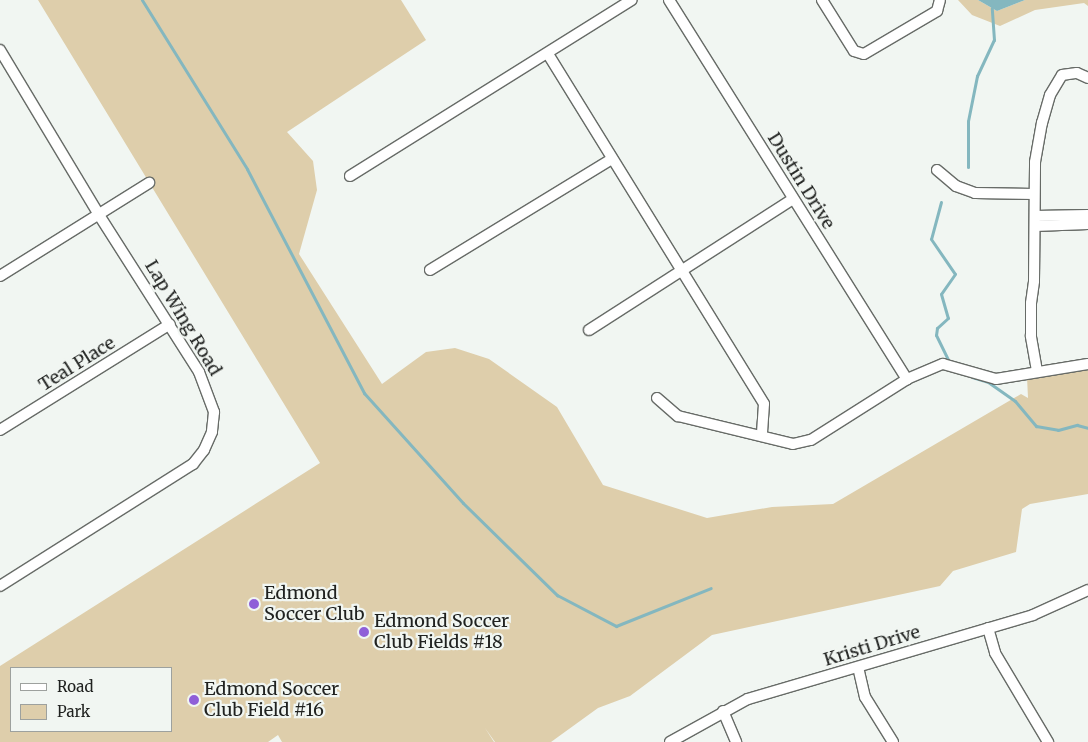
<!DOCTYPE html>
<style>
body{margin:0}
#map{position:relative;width:1088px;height:742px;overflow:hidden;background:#f1f6f2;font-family:Merriweather,serif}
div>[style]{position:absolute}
.green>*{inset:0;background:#deceab}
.water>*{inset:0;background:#84b7bf}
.stream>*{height:3px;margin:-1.5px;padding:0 1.5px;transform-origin:1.5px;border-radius:1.5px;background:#84b7bf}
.roads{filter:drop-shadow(1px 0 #676b67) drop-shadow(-1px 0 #676b67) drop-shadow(0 1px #676b67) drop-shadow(0 -1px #676b67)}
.minor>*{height:10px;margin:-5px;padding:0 5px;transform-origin:5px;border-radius:5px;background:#fff}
.dots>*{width:14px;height:14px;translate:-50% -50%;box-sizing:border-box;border:2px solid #f1f6f2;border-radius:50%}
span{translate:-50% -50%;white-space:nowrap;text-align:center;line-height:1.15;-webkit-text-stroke:4.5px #f1f6f2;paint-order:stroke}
.street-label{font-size:18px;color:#202220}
.poi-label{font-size:18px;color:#202220}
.left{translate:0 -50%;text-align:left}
.legend{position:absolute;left:10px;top:667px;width:162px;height:65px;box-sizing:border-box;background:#f1f6f2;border:1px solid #9da19e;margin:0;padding:6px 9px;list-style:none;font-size:15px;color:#202220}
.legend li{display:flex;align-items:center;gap:10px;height:25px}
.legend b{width:25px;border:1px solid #9da19e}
</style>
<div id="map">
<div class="green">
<div style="clip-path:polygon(evenodd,38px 0,401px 0,426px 40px,287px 132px,313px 161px,317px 190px,299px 254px,382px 384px,426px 352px,455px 348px,489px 359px,557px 407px,603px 485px,707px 518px,772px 507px,833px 504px,1021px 394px,1028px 398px,1027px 377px,1088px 370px,1088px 494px,1030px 504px,1022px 509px,1016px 552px,953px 571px,940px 586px,712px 635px,630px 696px,598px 708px,551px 742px,495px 742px,485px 728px,494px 742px,282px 742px,278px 735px,268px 742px,0 742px,0 666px,320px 463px,38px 0,11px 668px,171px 668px,171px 731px,11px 731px,11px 668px)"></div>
<div style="clip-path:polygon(958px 0,978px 0,997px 11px,1025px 0,1088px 0,1088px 6px,1084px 3px,1035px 10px,1000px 26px,972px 15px)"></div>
</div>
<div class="water">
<div style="clip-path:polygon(978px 0,1025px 0,997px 11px)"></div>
</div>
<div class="stream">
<div style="left:142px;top:0;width:199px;rotate:58.1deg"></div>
<div style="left:247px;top:169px;width:253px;rotate:62.4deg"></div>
<div style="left:364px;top:393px;width:148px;rotate:48deg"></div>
<div style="left:463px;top:503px;width:132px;rotate:44.4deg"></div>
<div style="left:557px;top:595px;width:67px;rotate:27.7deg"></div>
<div style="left:616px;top:626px;width:102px;rotate:-21.8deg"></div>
<div style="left:968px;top:167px;width:46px;rotate:-90deg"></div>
<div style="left:968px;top:121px;width:46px;rotate:-78.7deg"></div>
<div style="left:977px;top:76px;width:40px;rotate:-65deg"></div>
<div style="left:994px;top:40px;width:32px;rotate:-94deg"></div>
<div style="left:941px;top:202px;width:38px;rotate:105deg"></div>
<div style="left:931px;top:239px;width:42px;rotate:55.6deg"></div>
<div style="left:955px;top:274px;width:24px;rotate:125deg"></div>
<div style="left:941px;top:294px;width:25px;rotate:74deg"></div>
<div style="left:948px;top:318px;width:15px;rotate:138deg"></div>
<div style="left:937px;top:328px;width:7px;rotate:98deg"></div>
<div style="left:936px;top:335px;width:30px;rotate:64deg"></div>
<div style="left:972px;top:377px;width:17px;rotate:17deg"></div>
<div style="left:988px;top:382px;width:33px;rotate:35deg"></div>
<div style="left:1015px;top:401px;width:33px;rotate:50deg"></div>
<div style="left:1036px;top:426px;width:22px;rotate:10deg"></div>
<div style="left:1058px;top:430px;width:20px;rotate:-15deg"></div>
<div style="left:1077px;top:425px;width:11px;rotate:15deg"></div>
</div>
<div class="roads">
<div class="minor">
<div style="left:669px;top:0;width:448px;rotate:57.9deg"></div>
<div style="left:822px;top:0;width:60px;rotate:57.9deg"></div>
<div style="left:854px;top:51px;width:10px;rotate:17deg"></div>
<div style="left:864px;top:54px;width:85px;rotate:-30.5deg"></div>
<div style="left:937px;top:11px;width:11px;rotate:-75deg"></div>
<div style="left:0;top:50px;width:192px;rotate:59deg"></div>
<div style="left:99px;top:215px;width:186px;rotate:57.5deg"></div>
<div style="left:199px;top:372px;width:43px;rotate:69.4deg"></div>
<div style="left:214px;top:412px;width:20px;rotate:96deg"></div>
<div style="left:212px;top:432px;width:20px;rotate:114deg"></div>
<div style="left:204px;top:450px;width:18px;rotate:128deg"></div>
<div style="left:193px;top:464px;width:228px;rotate:147.7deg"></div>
<div style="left:548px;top:54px;width:411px;rotate:58.3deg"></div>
<div style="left:764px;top:404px;width:32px;rotate:94deg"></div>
<div style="left:937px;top:170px;width:25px;rotate:40deg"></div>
<div style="left:956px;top:186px;width:20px;rotate:20deg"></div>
<div style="left:975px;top:193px;width:59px;rotate:1deg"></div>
<div style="left:350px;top:176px;width:332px;rotate:-32deg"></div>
<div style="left:1035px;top:216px;width:53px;rotate:-1.1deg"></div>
<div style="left:1035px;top:226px;width:53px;rotate:-2.2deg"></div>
<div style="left:430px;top:270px;width:213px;rotate:-31.4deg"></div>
<div style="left:0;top:276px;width:176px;rotate:-32deg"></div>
<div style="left:589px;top:330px;width:242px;rotate:-32.7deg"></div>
<div style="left:1037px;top:371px;width:36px;rotate:-100deg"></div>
<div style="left:1031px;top:336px;width:33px;rotate:-90deg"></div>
<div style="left:1031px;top:303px;width:22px;rotate:-82deg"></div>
<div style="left:1034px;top:281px;width:119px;rotate:-89.5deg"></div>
<div style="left:1035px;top:162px;width:40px;rotate:-80deg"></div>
<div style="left:1042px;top:123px;width:29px;rotate:-74deg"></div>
<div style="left:1050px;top:95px;width:23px;rotate:-59deg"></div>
<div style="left:1062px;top:75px;width:15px;rotate:-8deg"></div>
<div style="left:1077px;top:73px;width:12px;rotate:24deg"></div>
<div style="left:657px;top:398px;width:28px;rotate:41deg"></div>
<div style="left:678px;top:416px;width:118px;rotate:13.7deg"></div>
<div style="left:793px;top:444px;width:18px;rotate:-13deg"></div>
<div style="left:811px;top:440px;width:114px;rotate:-32.4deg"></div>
<div style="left:907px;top:379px;width:39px;rotate:-23deg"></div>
<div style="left:943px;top:364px;width:55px;rotate:15.8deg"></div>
<div style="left:996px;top:379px;width:93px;rotate:-9.3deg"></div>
<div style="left:0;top:430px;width:200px;rotate:-31.9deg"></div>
<div style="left:988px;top:628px;width:26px;rotate:74deg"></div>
<div style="left:995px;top:653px;width:104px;rotate:59.2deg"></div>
<div style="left:858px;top:667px;width:31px;rotate:77deg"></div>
<div style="left:865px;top:697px;width:53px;rotate:58.1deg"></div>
<div style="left:723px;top:711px;width:34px;rotate:67deg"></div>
<div style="left:670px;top:742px;width:89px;rotate:-28.9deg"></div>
<div style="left:748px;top:699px;width:297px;rotate:-16.4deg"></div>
<div style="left:1033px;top:615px;width:60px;rotate:-24.4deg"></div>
</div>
</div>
<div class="dots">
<div style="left:254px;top:604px;background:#8f5fd8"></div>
<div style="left:364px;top:632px;background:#8f5fd8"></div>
<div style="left:194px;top:700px;background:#8f5fd8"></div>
</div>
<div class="street-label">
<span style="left:801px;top:181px;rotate:58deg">Dustin Drive</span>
<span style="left:183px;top:318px;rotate:59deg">Lap Wing Road</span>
<span style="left:77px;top:364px;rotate:-32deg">Teal Place</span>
<span style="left:872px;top:646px;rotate:-17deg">Kristi Drive</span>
</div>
<div class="poi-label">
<span class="left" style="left:264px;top:604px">Edmond<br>Soccer Club</span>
<span class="left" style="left:374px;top:632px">Edmond Soccer<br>Club Fields #18</span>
<span class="left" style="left:204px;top:700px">Edmond Soccer<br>Club Field #16</span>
</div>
<ul class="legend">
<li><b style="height:6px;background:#fff"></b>Road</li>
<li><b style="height:14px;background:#deceab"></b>Park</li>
</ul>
</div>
